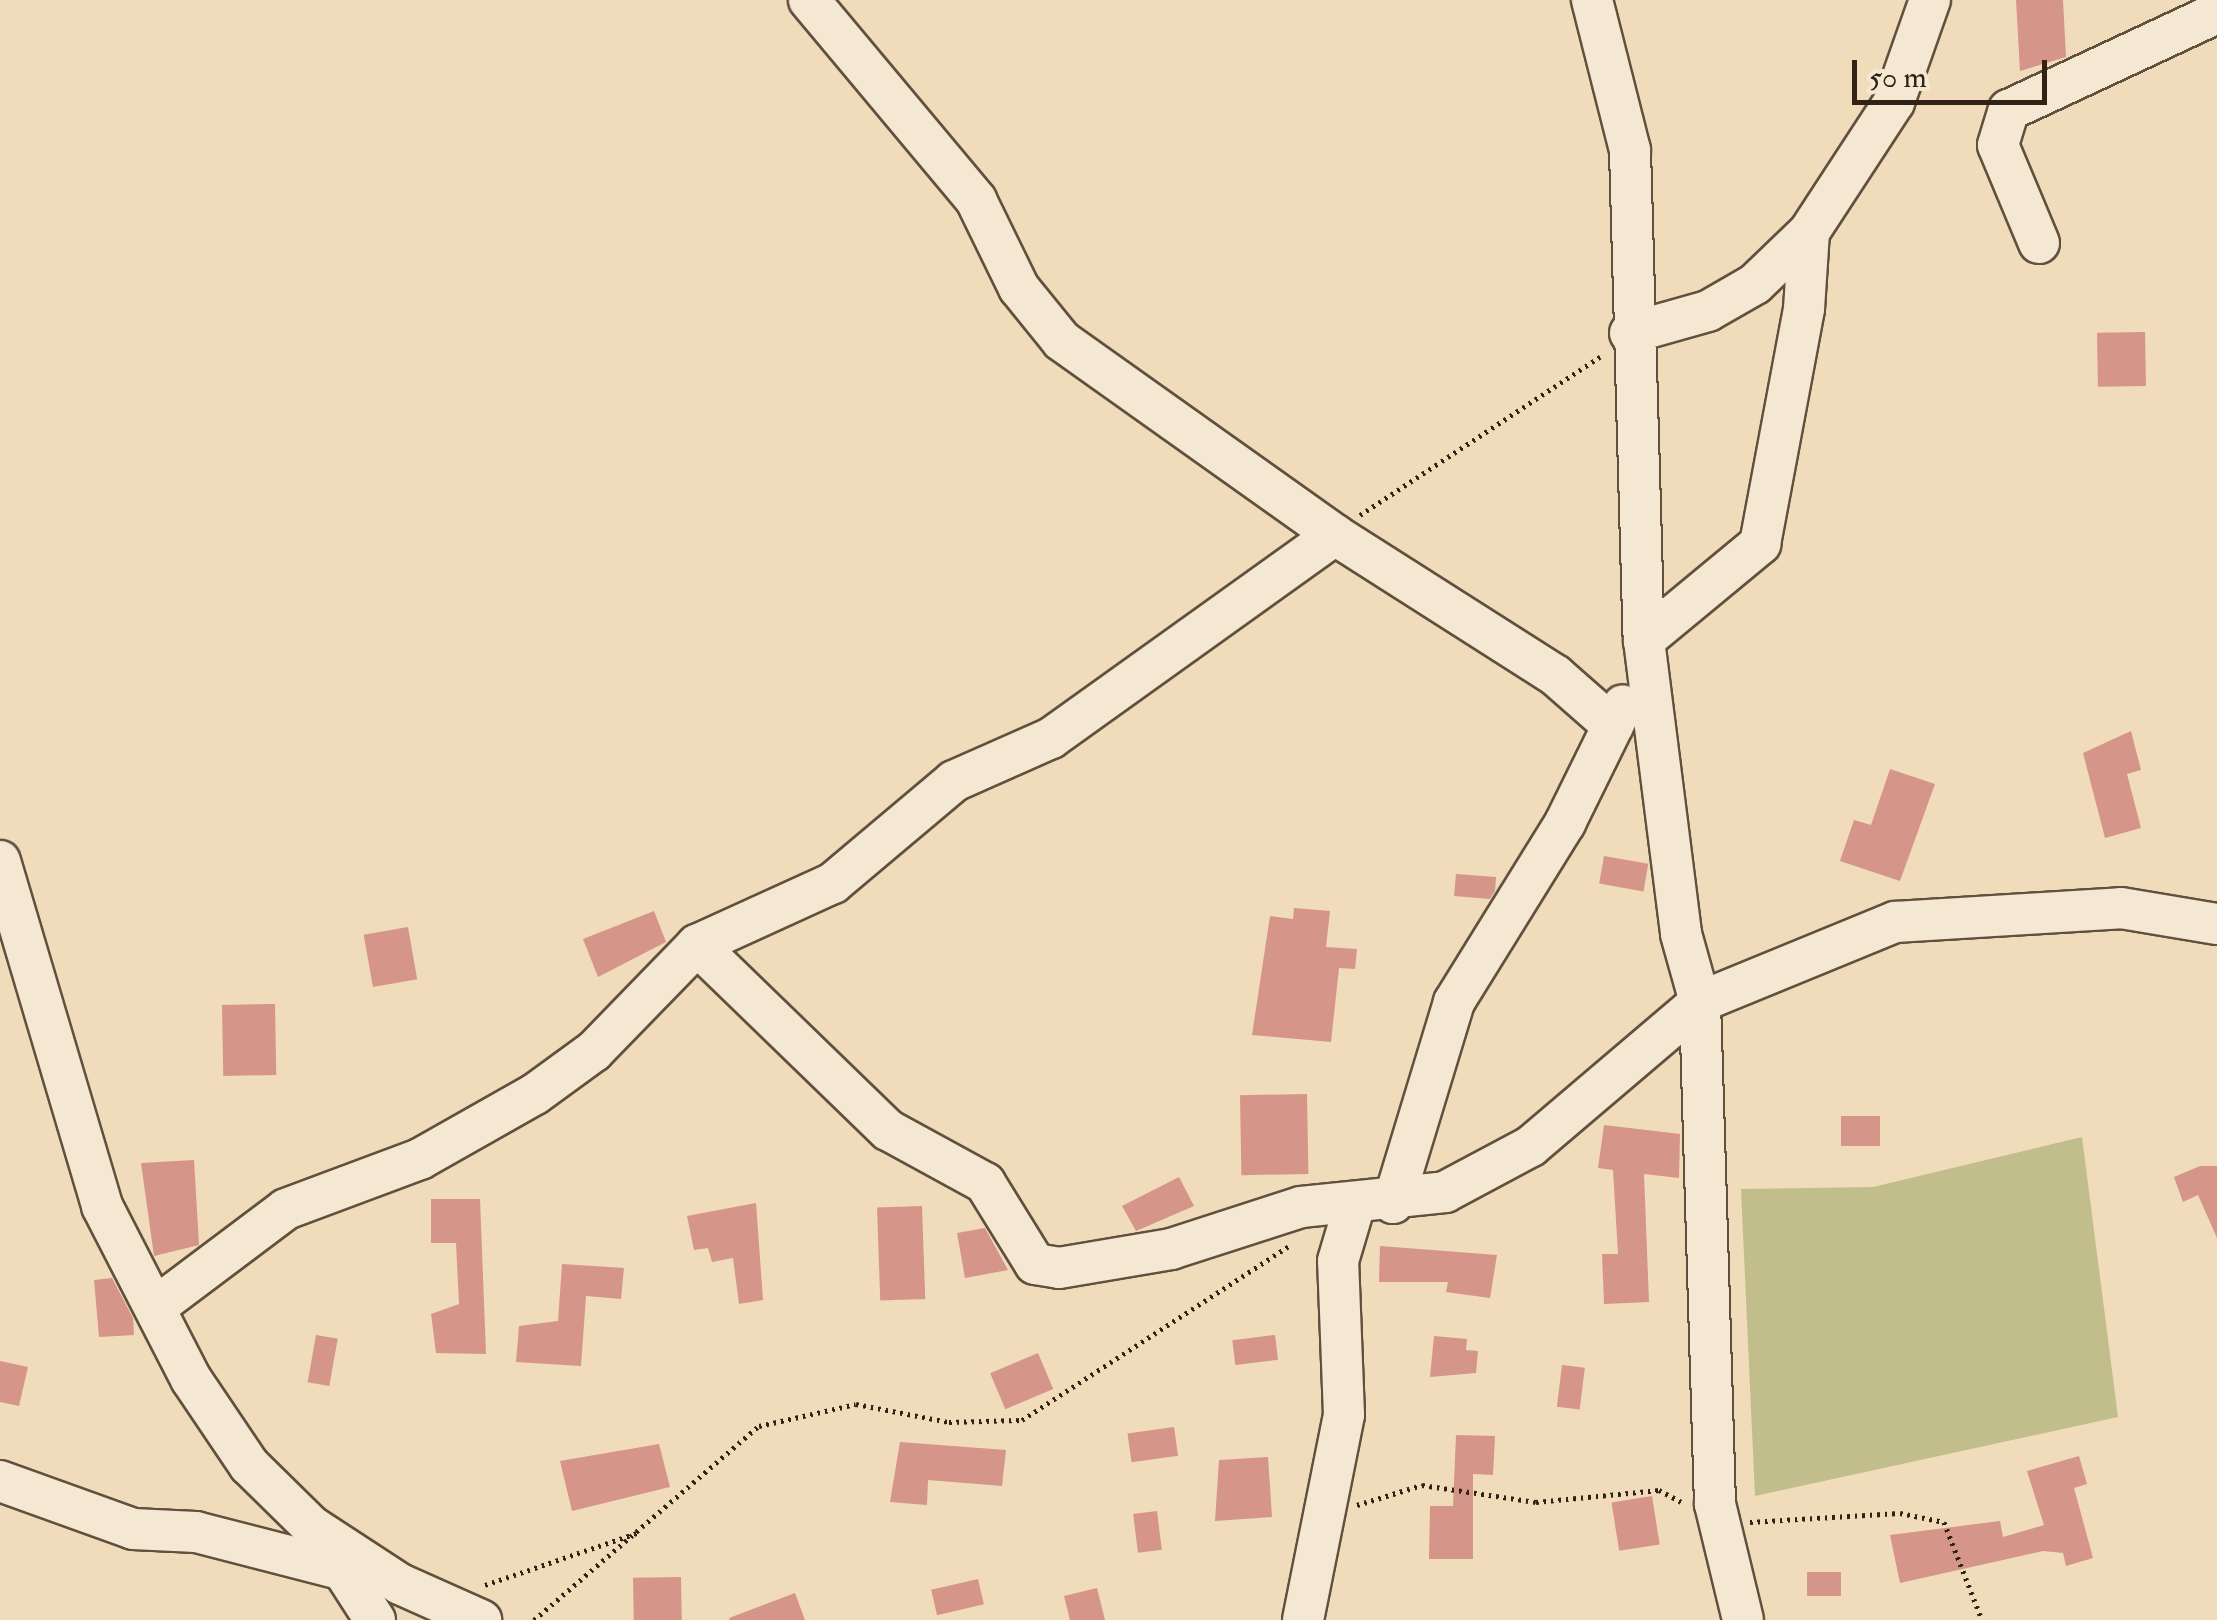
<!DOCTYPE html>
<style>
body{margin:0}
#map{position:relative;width:2217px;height:1620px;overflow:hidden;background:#f0dbba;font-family:"IM FELL Double Pica",serif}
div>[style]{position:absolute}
.green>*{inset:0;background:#c1be8b}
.building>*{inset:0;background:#d59589;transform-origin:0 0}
.path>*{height:5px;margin-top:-2.5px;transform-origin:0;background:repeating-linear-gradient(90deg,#312215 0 2.5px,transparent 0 7.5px)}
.roads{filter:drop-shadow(2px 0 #61503e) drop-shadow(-2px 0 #61503e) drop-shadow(0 2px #61503e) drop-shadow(0 -2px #61503e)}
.minor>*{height:40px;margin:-20px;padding:0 20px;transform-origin:20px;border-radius:20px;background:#f5e8d2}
span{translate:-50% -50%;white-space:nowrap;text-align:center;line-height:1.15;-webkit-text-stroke:8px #f5e8d2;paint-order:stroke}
.scale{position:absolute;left:1852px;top:60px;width:195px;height:45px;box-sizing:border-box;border:5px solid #312215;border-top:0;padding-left:12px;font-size:30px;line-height:35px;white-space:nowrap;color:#312215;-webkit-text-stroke:8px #f5e8d2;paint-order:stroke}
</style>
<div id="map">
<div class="green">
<div style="clip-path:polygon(2082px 1137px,2118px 1417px,1755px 1496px,1741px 1189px,1873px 1187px)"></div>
</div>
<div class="building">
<div style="clip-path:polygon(2016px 0,2063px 0,2066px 57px,2020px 71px)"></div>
<div style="left:2145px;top:332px;width:54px;height:48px;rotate:89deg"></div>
<div style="clip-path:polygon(2131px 731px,2141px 770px,2127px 774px,2141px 828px,2105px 838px,2083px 753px)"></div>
<div style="clip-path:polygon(1890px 769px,1935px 784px,1900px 881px,1840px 861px,1854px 820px,1871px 825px)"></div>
<div style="left:1604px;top:856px;width:45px;height:28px;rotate:10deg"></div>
<div style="clip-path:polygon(1456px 874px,1496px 877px,1495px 891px,1490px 899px,1454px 896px)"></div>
<div style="clip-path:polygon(1294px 908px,1330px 911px,1326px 947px,1357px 949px,1355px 969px,1339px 968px,1331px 1042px,1252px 1035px,1270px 916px,1293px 919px)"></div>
<div style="clip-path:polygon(654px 911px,666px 942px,598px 977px,583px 939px)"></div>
<div style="left:408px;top:927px;width:53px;height:45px;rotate:80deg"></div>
<div style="left:275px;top:1004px;width:71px;height:53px;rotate:89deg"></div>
<div style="left:1307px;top:1094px;width:80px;height:67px;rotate:89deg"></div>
<div style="left:1841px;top:1116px;width:39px;height:30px"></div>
<div style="clip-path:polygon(1604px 1125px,1680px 1134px,1679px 1178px,1644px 1174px,1649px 1302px,1604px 1304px,1602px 1254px,1618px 1254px,1613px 1170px,1598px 1168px)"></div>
<div style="clip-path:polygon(194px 1160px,199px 1245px,154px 1256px,141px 1163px)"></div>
<div style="clip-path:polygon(2200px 1166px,2217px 1166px,2217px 1238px,2198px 1195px,2183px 1202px,2174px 1177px)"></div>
<div style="clip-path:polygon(1179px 1177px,1194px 1206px,1136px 1231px,1122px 1206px)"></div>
<div style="clip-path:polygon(431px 1199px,480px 1199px,486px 1354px,436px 1353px,431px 1314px,459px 1304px,456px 1243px,431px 1243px)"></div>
<div style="clip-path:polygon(756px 1203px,763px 1300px,739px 1304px,733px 1258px,712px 1262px,708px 1248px,694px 1250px,687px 1216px)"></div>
<div style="left:922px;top:1206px;width:93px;height:45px;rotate:88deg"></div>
<div style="clip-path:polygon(985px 1228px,1008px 1270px,965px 1278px,957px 1233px)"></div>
<div style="clip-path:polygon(1380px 1246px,1497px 1255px,1490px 1298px,1446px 1292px,1448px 1282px,1379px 1282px)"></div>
<div style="clip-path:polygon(562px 1264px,624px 1268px,621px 1299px,586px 1296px,581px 1366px,516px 1362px,519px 1326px,558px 1321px)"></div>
<div style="clip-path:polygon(112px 1278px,133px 1318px,134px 1335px,99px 1337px,94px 1280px)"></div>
<div style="left:316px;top:1335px;width:22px;height:48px;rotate:10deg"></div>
<div style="left:1275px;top:1335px;width:25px;height:43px;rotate:83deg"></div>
<div style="clip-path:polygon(1434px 1336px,1467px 1339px,1466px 1350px,1478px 1351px,1476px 1373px,1430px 1377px)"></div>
<div style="left:1038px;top:1353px;width:39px;height:52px;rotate:67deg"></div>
<div style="clip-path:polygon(0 1361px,28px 1367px,19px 1406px,0 1402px)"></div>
<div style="left:1562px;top:1365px;width:23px;height:42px;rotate:7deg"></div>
<div style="left:1174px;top:1427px;width:29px;height:47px;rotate:82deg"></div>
<div style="clip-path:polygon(1456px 1435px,1495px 1436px,1493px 1475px,1473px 1474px,1473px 1559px,1429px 1559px,1430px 1506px,1453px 1506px)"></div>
<div style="clip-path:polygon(900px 1442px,1006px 1450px,1002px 1486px,928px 1480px,927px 1505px,890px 1502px)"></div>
<div style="clip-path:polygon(659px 1444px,670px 1487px,572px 1511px,560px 1461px)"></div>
<div style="clip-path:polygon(2079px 1456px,2087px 1484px,2074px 1488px,2093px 1558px,2066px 1566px,2063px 1553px,2043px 1551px,1900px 1583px,1890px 1535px,2000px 1521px,2003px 1537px,2044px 1525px,2027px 1471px)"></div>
<div style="clip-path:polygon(1268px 1457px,1272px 1517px,1215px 1521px,1219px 1460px)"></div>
<div style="left:1652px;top:1496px;width:49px;height:41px;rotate:81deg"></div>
<div style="left:1157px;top:1511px;width:39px;height:24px;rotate:83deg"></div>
<div style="left:1807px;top:1572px;width:34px;height:24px"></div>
<div style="left:681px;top:1577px;width:43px;height:48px;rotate:89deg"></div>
<div style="left:978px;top:1579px;width:26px;height:48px;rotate:77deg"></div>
<div style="clip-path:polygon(1097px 1588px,1105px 1620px,1070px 1620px,1064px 1596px)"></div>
<div style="clip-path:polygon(795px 1593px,805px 1620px,730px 1620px,729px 1618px)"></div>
</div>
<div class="path">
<div style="left:1360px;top:515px;width:292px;rotate:-33.4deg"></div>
<div style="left:1357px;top:1505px;width:68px;rotate:-17.1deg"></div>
<div style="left:1422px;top:1485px;width:115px;rotate:8.5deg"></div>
<div style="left:1536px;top:1502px;width:124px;rotate:-5.6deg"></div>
<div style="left:1659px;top:1490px;width:27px;rotate:28deg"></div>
<div style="left:1750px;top:1522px;width:150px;rotate:-3.4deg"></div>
<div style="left:1900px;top:1513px;width:45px;rotate:11.6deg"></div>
<div style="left:1944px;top:1522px;width:105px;rotate:68.8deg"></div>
<div style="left:485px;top:1585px;width:164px;rotate:-18.9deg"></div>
<div style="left:534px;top:1620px;width:297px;rotate:-40.8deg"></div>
<div style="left:759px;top:1426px;width:99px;rotate:-12.8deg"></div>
<div style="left:856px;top:1404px;width:95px;rotate:11deg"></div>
<div style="left:949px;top:1422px;width:73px;rotate:-1.6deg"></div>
<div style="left:1022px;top:1420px;width:320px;rotate:-33.1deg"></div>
</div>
<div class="roads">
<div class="minor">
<div style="left:809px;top:0;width:261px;rotate:50.1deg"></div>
<div style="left:976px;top:200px;width:98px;rotate:64deg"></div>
<div style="left:1019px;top:288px;width:68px;rotate:50.9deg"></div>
<div style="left:1062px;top:341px;width:335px;rotate:35.4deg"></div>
<div style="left:1335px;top:535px;width:261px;rotate:32.5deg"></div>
<div style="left:1555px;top:675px;width:77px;rotate:41.3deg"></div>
<div style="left:1592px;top:0;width:155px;rotate:75.8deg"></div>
<div style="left:1630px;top:150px;width:490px;rotate:88.4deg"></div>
<div style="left:1644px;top:640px;width:296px;rotate:82.8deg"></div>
<div style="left:1681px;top:934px;width:71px;rotate:74.4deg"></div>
<div style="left:1700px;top:1002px;width:502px;rotate:88.29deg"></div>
<div style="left:1715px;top:1504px;width:119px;rotate:76.4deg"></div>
<div style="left:2039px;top:243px;width:106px;rotate:-112.7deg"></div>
<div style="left:1998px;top:145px;width:37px;rotate:-73deg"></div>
<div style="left:2009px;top:110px;width:230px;rotate:-25deg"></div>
<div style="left:1630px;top:333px;width:81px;rotate:-15.8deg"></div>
<div style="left:1708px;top:311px;width:54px;rotate:-29.9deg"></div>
<div style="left:1755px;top:284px;width:75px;rotate:-43.9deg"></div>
<div style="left:1644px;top:640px;width:151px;rotate:-39.6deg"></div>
<div style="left:1760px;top:544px;width:239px;rotate:-79.4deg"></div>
<div style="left:1804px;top:309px;width:77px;rotate:-86.3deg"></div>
<div style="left:1809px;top:232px;width:155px;rotate:-56.8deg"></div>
<div style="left:1894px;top:102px;width:108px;rotate:-70.6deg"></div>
<div style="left:0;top:861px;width:360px;rotate:73.5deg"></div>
<div style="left:102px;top:1206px;width:195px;rotate:62.8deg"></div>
<div style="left:191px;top:1379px;width:104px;rotate:56deg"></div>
<div style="left:249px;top:1465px;width:87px;rotate:44.5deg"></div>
<div style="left:311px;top:1526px;width:106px;rotate:33.1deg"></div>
<div style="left:400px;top:1584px;width:89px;rotate:24deg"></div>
<div style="left:697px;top:945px;width:266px;rotate:44.1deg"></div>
<div style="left:888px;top:1130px;width:111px;rotate:28.7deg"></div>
<div style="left:985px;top:1183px;width:95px;rotate:58.3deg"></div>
<div style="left:1035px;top:1264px;width:24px;rotate:9deg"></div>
<div style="left:1059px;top:1268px;width:114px;rotate:-9.6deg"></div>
<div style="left:1171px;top:1249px;width:137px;rotate:-17.9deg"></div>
<div style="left:1301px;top:1207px;width:145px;rotate:-5.9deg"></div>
<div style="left:1445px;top:1192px;width:98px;rotate:-28.1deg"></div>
<div style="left:1531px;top:1146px;width:222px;rotate:-40.4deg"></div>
<div style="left:1700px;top:1002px;width:211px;rotate:-22.3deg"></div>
<div style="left:1895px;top:922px;width:226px;rotate:-3.5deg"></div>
<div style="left:2121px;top:908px;width:97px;rotate:9.5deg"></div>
<div style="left:1393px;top:1203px;width:210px;rotate:-73.1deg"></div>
<div style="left:1454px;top:1002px;width:211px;rotate:-58.2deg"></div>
<div style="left:1565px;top:823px;width:131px;rotate:-63.8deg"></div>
<div style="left:157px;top:1306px;width:161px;rotate:-36.9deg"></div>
<div style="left:286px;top:1209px;width:143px;rotate:-20.5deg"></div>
<div style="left:420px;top:1159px;width:132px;rotate:-29.5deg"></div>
<div style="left:535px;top:1094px;width:73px;rotate:-36.1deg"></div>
<div style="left:594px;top:1051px;width:148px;rotate:-45.8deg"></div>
<div style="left:697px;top:945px;width:149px;rotate:-24.5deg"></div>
<div style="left:833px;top:883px;width:158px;rotate:-40.1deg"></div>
<div style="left:954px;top:781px;width:106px;rotate:-23.9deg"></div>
<div style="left:1051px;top:738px;width:349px;rotate:-35.6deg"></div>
<div style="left:0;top:1481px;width:141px;rotate:19.8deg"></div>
<div style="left:133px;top:1529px;width:63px;rotate:2.7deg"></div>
<div style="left:196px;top:1532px;width:177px;rotate:14.4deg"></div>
<div style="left:335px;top:1558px;width:74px;rotate:57.2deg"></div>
<div style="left:1303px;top:1620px;width:209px;rotate:-78.7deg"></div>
<div style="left:1344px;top:1415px;width:154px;rotate:-92.2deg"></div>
<div style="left:1338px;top:1261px;width:56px;rotate:-73.5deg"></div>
</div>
</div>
<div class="scale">50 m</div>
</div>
